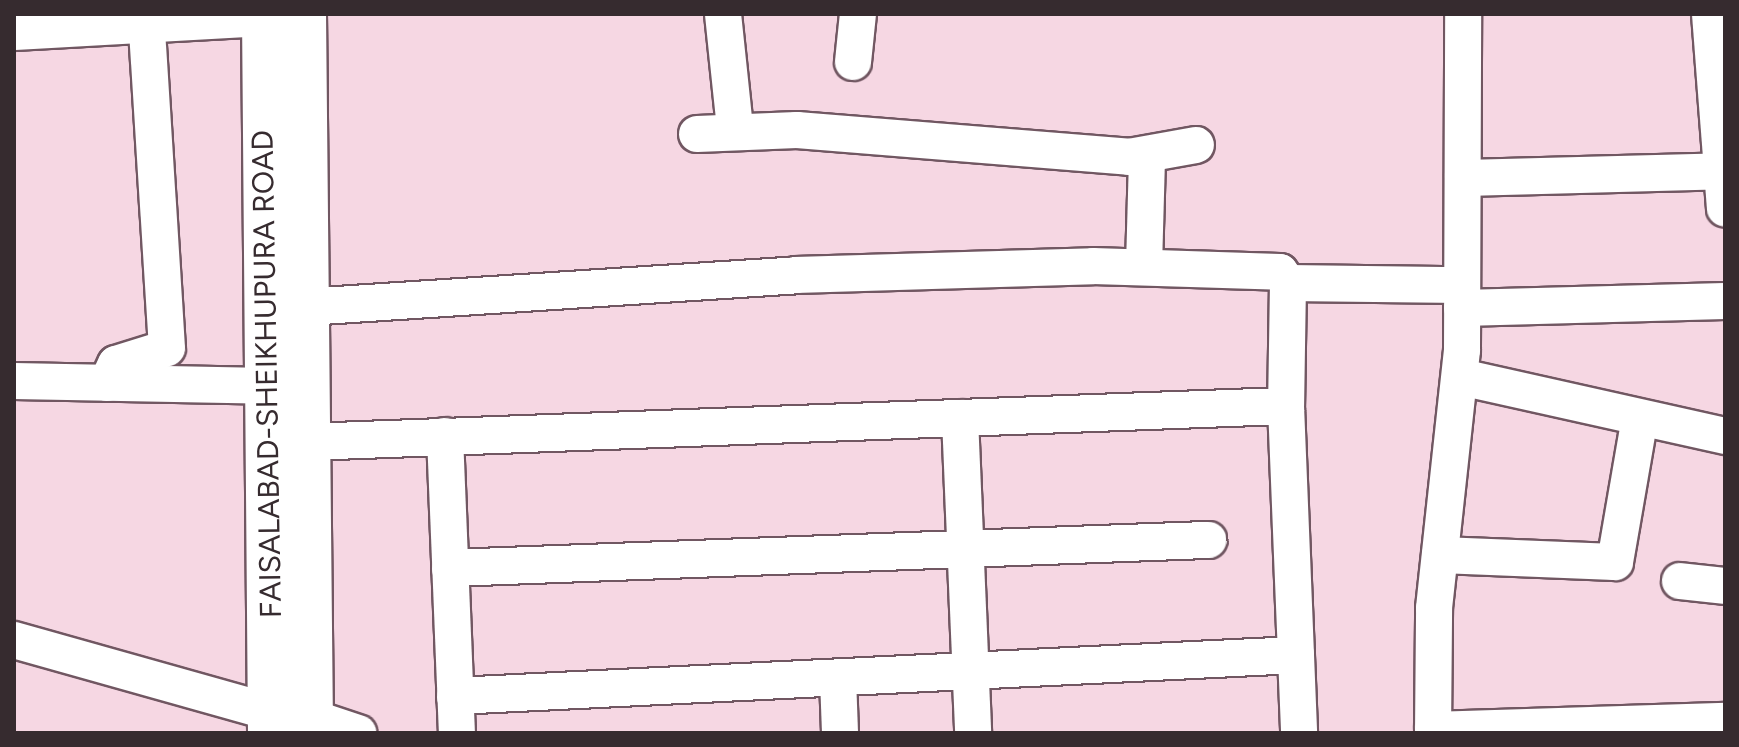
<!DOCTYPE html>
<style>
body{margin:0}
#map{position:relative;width:1739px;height:747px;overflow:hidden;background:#f6d7e3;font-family:Figtree,sans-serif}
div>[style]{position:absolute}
.roads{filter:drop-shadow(2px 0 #715762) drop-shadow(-2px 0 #715762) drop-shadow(0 2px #715762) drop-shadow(0 -2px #715762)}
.minor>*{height:36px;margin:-18px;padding:0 18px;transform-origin:18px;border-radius:18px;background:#fff}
.highway>*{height:44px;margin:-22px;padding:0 22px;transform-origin:22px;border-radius:22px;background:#fff}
span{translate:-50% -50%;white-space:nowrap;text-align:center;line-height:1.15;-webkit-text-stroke:7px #fff;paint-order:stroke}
.street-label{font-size:30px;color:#362b2f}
.frame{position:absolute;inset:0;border:16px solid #362b2f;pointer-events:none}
</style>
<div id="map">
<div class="roads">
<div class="minor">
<div style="left:723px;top:14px;width:116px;rotate:84deg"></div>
<div style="left:1710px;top:14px;width:195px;rotate:85.6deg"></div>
<div style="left:14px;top:32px;width:250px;rotate:-3.2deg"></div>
<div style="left:853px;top:62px;width:48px;rotate:-84.1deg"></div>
<div style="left:697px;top:134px;width:100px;rotate:-2.3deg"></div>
<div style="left:797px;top:130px;width:333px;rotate:4.6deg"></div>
<div style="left:1129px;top:157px;width:68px;rotate:-10.2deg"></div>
<div style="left:1463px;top:178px;width:262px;rotate:-1.5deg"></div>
<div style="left:1144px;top:266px;width:109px;rotate:-88.4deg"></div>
<div style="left:1288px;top:283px;width:174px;rotate:0.7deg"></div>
<div style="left:306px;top:307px;width:490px;rotate:-3.7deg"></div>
<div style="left:795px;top:275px;width:298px;rotate:-1.7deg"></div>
<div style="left:1093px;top:266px;width:187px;rotate:1.8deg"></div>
<div style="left:1280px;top:272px;width:14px;rotate:54deg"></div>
<div style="left:1288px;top:283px;width:123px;rotate:90.9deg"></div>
<div style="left:1286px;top:406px;width:327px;rotate:87.7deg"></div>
<div style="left:1462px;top:308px;width:263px;rotate:-1.5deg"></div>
<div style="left:1461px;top:377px;width:271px;rotate:12.6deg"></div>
<div style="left:14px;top:381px;width:254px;rotate:1.1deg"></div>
<div style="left:107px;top:383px;width:21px;rotate:-65deg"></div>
<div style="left:116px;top:364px;width:53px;rotate:-17.4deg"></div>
<div style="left:167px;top:348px;width:335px;rotate:-93.6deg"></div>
<div style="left:960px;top:418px;width:315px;rotate:87.6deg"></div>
<div style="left:445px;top:436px;width:297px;rotate:87.7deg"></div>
<div style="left:307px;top:442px;width:980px;rotate:-2.11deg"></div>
<div style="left:1440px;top:555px;width:175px;rotate:2.3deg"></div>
<div style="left:1615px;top:562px;width:146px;rotate:-80.2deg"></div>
<div style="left:450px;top:568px;width:759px;rotate:-2.12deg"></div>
<div style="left:1680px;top:581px;width:45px;rotate:6.3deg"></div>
<div style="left:14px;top:640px;width:267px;rotate:15.7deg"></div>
<div style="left:838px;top:678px;width:55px;rotate:87.9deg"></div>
<div style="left:455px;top:696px;width:842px;rotate:-2.79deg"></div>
<div style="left:310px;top:717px;width:51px;rotate:18.4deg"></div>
<div style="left:1433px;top:730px;width:292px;rotate:-1.8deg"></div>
<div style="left:1433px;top:733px;width:125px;rotate:-89.5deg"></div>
<div style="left:1434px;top:608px;width:260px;rotate:-83.8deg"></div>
<div style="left:1462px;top:350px;width:336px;rotate:-89.8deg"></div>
</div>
<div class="highway">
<div style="left:264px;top:14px;width:719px;rotate:89.52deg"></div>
<div style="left:304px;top:14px;width:719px;rotate:89.44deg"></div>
</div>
</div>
<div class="street-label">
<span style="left:267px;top:374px;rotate:-91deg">FAISALABAD-SHEIKHUPURA ROAD</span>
</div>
<div class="frame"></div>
</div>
